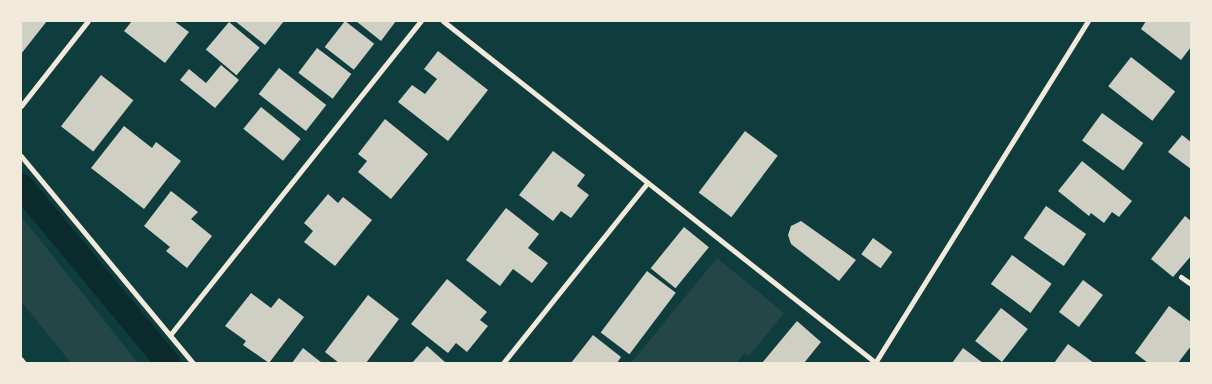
<!DOCTYPE html>
<style>
body{margin:0}
#map{position:relative;width:1212px;height:384px;overflow:hidden;background:#0f3d3e;font-family:"Noto Sans",sans-serif}
div>[style]{position:absolute}
.green>*{inset:0;background:#244646}
.canal>*{height:25px;margin:-12.5px;padding:0 12.5px;transform-origin:12.5px;border-radius:12.5px;background:#0a2a2b}
.building>*{inset:0;background:#cfcfc3;transform-origin:0 0}
.path>*{height:3px;margin:-1.5px;padding:0 1.5px;transform-origin:1.5px;border-radius:1.5px;background:#f1e9da}
.minor>*{height:5px;margin:-2.5px;padding:0 2.5px;transform-origin:2.5px;border-radius:2.5px;background:#f1e9da}
span{translate:-50% -50%;white-space:nowrap;text-align:center;line-height:1.15;-webkit-text-stroke:5px #f1e9da;paint-order:stroke}
.frame{position:absolute;inset:0;border:22px solid #f1e9da;pointer-events:none}
</style>
<div id="map">
<div class="green">
<div style="clip-path:polygon(21px 216px,138px 363px,71px 363px,21px 301px)"></div>
<div style="clip-path:polygon(717px 258px,784px 313px,749px 356px,745px 353px,736px 363px,631px 363px)"></div>
</div>
<div class="canal">
<div style="left:21px;top:186px;width:230px;rotate:50.3deg"></div>
</div>
<div class="building">
<div style="clip-path:polygon(21px 21px,47px 21px,21px 54px)"></div>
<div style="clip-path:polygon(132px 21px,174px 21px,189px 32px,165px 63px,124px 31px)"></div>
<div style="clip-path:polygon(235px 21px,284px 21px,265px 45px)"></div>
<div style="left:345px;top:21px;width:37px;height:33px;rotate:38deg"></div>
<div style="clip-path:polygon(356px 21px,396px 21px,381px 41px)"></div>
<div style="clip-path:polygon(1146px 21px,1191px 21px,1191px 47px,1181px 60px,1141px 29px)"></div>
<div style="left:229px;top:22px;width:40px;height:36px;rotate:40deg"></div>
<div style="left:317px;top:48px;width:43px;height:31px;rotate:37deg"></div>
<div style="clip-path:polygon(438px 51px,488px 90px,448px 141px,398px 102px,412px 85px,425px 94px,437px 79px,424px 69px)"></div>
<div style="left:1131px;top:57px;width:56px;height:37px;rotate:38deg"></div>
<div style="clip-path:polygon(221px 65px,239px 80px,215px 108px,180px 80px,189px 69px,206px 83px)"></div>
<div style="left:279px;top:68px;width:60px;height:33px;rotate:38deg"></div>
<div style="left:101px;top:75px;width:41px;height:65px;rotate:38deg"></div>
<div style="left:261px;top:107px;width:51px;height:28px;rotate:39deg"></div>
<div style="left:1102px;top:113px;width:51px;height:34px;rotate:36deg"></div>
<div style="clip-path:polygon(385px 119px,428px 154px,391px 199px,358px 172px,367px 161px,358px 154px)"></div>
<div style="clip-path:polygon(124px 126px,152px 148px,156px 142px,181px 161px,144px 209px,91px 168px)"></div>
<div style="left:745px;top:131px;width:41px;height:77px;rotate:37deg"></div>
<div style="clip-path:polygon(1182px 135px,1191px 142px,1191px 169px,1168px 152px)"></div>
<div style="clip-path:polygon(553px 151px,585px 175px,577px 186px,589px 195px,571px 218px,561px 211px,553px 221px,519px 195px)"></div>
<div style="clip-path:polygon(1082px 161px,1132px 201px,1119px 217px,1112px 212px,1104px 223px,1091px 213px,1089px 216px,1058px 191px)"></div>
<div style="clip-path:polygon(171px 191px,198px 212px,191px 219px,212px 236px,187px 268px,166px 251px,170px 247px,144px 226px)"></div>
<div style="clip-path:polygon(328px 194px,338px 203px,343px 197px,372px 220px,335px 266px,304px 242px,313px 231px,304px 223px)"></div>
<div style="left:1046px;top:206px;width:49px;height:39px;rotate:35deg"></div>
<div style="clip-path:polygon(506px 208px,539px 234px,528px 248px,548px 263px,532px 283px,513px 269px,500px 286px,466px 260px)"></div>
<div style="clip-path:polygon(1185px 216px,1191px 221px,1191px 256px,1173px 277px,1151px 259px)"></div>
<div style="clip-path:polygon(801px 221px,856px 260px,839px 281px,791px 244px,788px 235px,791px 226px)"></div>
<div style="left:684px;top:227px;width:32px;height:53px;rotate:39deg"></div>
<div style="left:873px;top:238px;width:24px;height:20px;rotate:36deg"></div>
<div style="left:1012px;top:255px;width:49px;height:36px;rotate:36deg"></div>
<div style="left:647px;top:271px;width:36px;height:77px;rotate:37deg"></div>
<div style="clip-path:polygon(447px 279px,487px 312px,480px 320px,488px 326px,467px 352px,456px 343px,448px 353px,411px 324px)"></div>
<div style="left:1083px;top:280px;width:25px;height:40px;rotate:37deg"></div>
<div style="clip-path:polygon(251px 293px,271px 308px,279px 298px,304px 317px,269px 363px,243px 345px,246px 341px,225px 326px)"></div>
<div style="clip-path:polygon(368px 295px,399px 319px,366px 363px,339px 363px,325px 352px)"></div>
<div style="clip-path:polygon(1169px 306px,1191px 322px,1191px 346px,1178px 363px,1148px 363px,1135px 353px)"></div>
<div style="left:1001px;top:308px;width:34px;height:42px;rotate:38deg"></div>
<div style="clip-path:polygon(797px 321px,821px 342px,804px 363px,762px 363px)"></div>
<div style="clip-path:polygon(593px 335px,621px 357px,617px 363px,571px 363px)"></div>
<div style="clip-path:polygon(1068px 344px,1094px 363px,1054px 363px)"></div>
<div style="clip-path:polygon(427px 346px,446px 363px,412px 363px)"></div>
<div style="clip-path:polygon(303px 348px,322px 363px,292px 363px)"></div>
<div style="clip-path:polygon(963px 348px,983px 363px,952px 363px)"></div>
</div>
<div class="path">
<div style="left:21px;top:358px;width:6px;rotate:51deg"></div>
<div style="left:841px;top:363px;width:2px"></div>
</div>
<div class="minor">
<div style="left:443px;top:21px;width:552px;rotate:38.3deg"></div>
<div style="left:21px;top:106px;width:108px;rotate:-51.8deg"></div>
<div style="left:21px;top:156px;width:269px;rotate:50.3deg"></div>
<div style="left:1181px;top:277px;width:12px;rotate:35deg"></div>
<div style="left:170px;top:335px;width:402px;rotate:-51.4deg"></div>
<div style="left:503px;top:363px;width:231px;rotate:-51.3deg"></div>
<div style="left:875px;top:363px;width:403px;rotate:-58.1deg"></div>
</div>
<div class="frame"></div>
</div>
